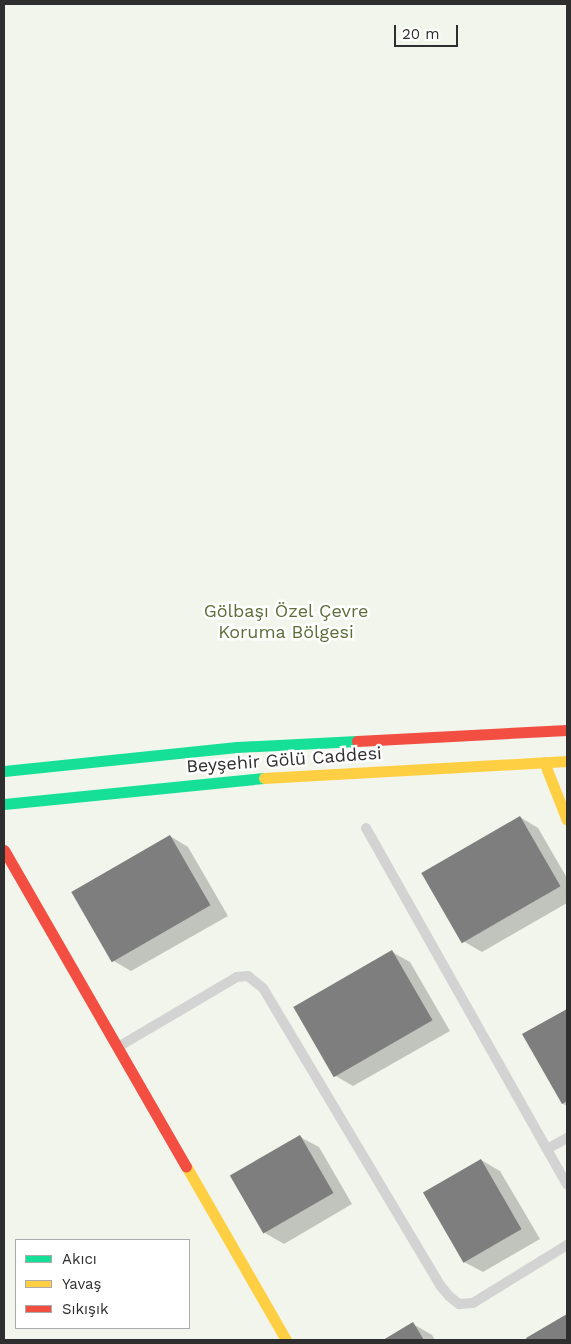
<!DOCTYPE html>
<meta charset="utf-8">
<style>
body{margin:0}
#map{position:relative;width:571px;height:1344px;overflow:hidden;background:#fff;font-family:"Work Sans",sans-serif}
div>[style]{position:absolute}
.green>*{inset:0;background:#f2f5eb}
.shadow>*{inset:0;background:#0003}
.building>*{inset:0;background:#7e7e7e;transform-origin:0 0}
.lane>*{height:10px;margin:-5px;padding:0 5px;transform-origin:5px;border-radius:5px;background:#d3d3d3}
.fast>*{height:11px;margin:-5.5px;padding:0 5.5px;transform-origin:5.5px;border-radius:5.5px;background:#16e098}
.slow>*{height:11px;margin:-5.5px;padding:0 5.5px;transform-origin:5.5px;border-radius:5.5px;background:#ffcf43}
.jam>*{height:11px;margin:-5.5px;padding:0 5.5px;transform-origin:5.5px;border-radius:5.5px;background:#f24e42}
span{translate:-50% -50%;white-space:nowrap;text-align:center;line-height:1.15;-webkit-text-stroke:5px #fff;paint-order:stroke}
.park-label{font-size:18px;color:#5c6e38}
.street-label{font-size:18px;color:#2e2e2e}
.frame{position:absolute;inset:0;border:5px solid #2e2e2e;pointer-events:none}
.legend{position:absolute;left:15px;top:1239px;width:175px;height:90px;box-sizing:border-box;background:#fff;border:1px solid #ababab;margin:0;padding:6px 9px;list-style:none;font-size:15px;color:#2e2e2e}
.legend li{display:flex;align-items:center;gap:10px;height:25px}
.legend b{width:25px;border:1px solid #ababab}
.scale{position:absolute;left:394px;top:25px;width:64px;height:22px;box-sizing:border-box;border:2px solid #2e2e2e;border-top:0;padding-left:6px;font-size:15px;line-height:18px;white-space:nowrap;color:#2e2e2e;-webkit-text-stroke:4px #fff;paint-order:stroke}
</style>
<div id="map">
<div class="green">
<div style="clip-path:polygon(evenodd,4px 4px,567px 4px,567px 1340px,4px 1340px,4px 4px,16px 1240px,189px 1240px,189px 1328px,16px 1328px,16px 1240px)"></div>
</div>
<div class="shadow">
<div style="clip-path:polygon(520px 817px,538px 828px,567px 878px,567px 903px,482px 952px,463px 941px)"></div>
<div style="clip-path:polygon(170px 836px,188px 847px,228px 916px,131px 971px,112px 960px)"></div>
<div style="clip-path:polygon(392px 952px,410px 962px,450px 1031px,353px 1086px,334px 1075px)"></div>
<div style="clip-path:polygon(567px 1010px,567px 1106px,563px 1104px,524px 1035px)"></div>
<div style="clip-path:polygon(300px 1137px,319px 1147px,352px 1204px,284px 1244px,265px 1233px)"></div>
<div style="clip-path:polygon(481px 1160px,500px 1171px,540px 1239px,483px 1272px,464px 1262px)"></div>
<div style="clip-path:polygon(567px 1316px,567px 1340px,528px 1340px,527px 1339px)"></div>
<div style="clip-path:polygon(413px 1324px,432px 1335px,435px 1340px,385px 1340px)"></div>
</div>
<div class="building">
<div style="left:520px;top:816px;width:81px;height:114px;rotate:60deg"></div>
<div style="left:170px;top:835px;width:81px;height:114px;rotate:60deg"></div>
<div style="left:392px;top:950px;width:81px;height:114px;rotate:60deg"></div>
<div style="clip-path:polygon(567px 1009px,567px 1101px,562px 1104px,522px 1034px)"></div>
<div style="left:300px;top:1135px;width:67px;height:81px;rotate:60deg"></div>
<div style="left:481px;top:1159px;width:81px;height:67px;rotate:60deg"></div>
<div style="clip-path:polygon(567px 1314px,567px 1340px,527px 1340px,526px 1338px)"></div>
<div style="clip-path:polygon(413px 1322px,424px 1340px,383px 1340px)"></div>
</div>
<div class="lane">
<div style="left:366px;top:828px;width:409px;rotate:60.6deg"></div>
<div style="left:118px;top:1047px;width:138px;rotate:-30.5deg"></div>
<div style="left:237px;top:977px;width:11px;rotate:-5deg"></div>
<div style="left:248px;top:976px;width:19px;rotate:39deg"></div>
<div style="left:263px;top:988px;width:346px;rotate:59.2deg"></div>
<div style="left:440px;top:1285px;width:14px;rotate:51deg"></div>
<div style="left:449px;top:1296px;width:13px;rotate:39deg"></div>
<div style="left:459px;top:1304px;width:14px;rotate:-4deg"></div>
<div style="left:473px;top:1303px;width:110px;rotate:-31.7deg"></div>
<div style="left:547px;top:1149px;width:23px;rotate:-29deg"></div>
</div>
<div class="fast">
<div style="left:4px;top:771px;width:234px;rotate:-5.9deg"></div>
<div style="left:237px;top:747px;width:120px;rotate:-2.9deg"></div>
<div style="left:4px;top:804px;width:261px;rotate:-5.7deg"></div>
</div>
<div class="slow">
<div style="left:544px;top:762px;width:62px;rotate:68.4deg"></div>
<div style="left:264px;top:778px;width:303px;rotate:-3.2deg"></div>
<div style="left:186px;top:1166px;width:201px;rotate:60.1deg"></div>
</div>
<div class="jam">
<div style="left:357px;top:741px;width:210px;rotate:-3deg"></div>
<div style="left:4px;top:850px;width:365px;rotate:60.1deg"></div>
</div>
<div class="park-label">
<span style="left:286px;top:622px">Gölbaşı Özel Çevre<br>Koruma Bölgesi</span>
</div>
<div class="street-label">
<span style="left:284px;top:760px;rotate:-4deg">Beyşehir Gölü Caddesi</span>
</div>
<div class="frame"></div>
<ul class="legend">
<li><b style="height:6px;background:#16e098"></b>Akıcı</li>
<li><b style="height:6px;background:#ffcf43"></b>Yavaş</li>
<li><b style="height:6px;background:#f24e42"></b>Sıkışık</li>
</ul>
<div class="scale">20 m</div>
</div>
